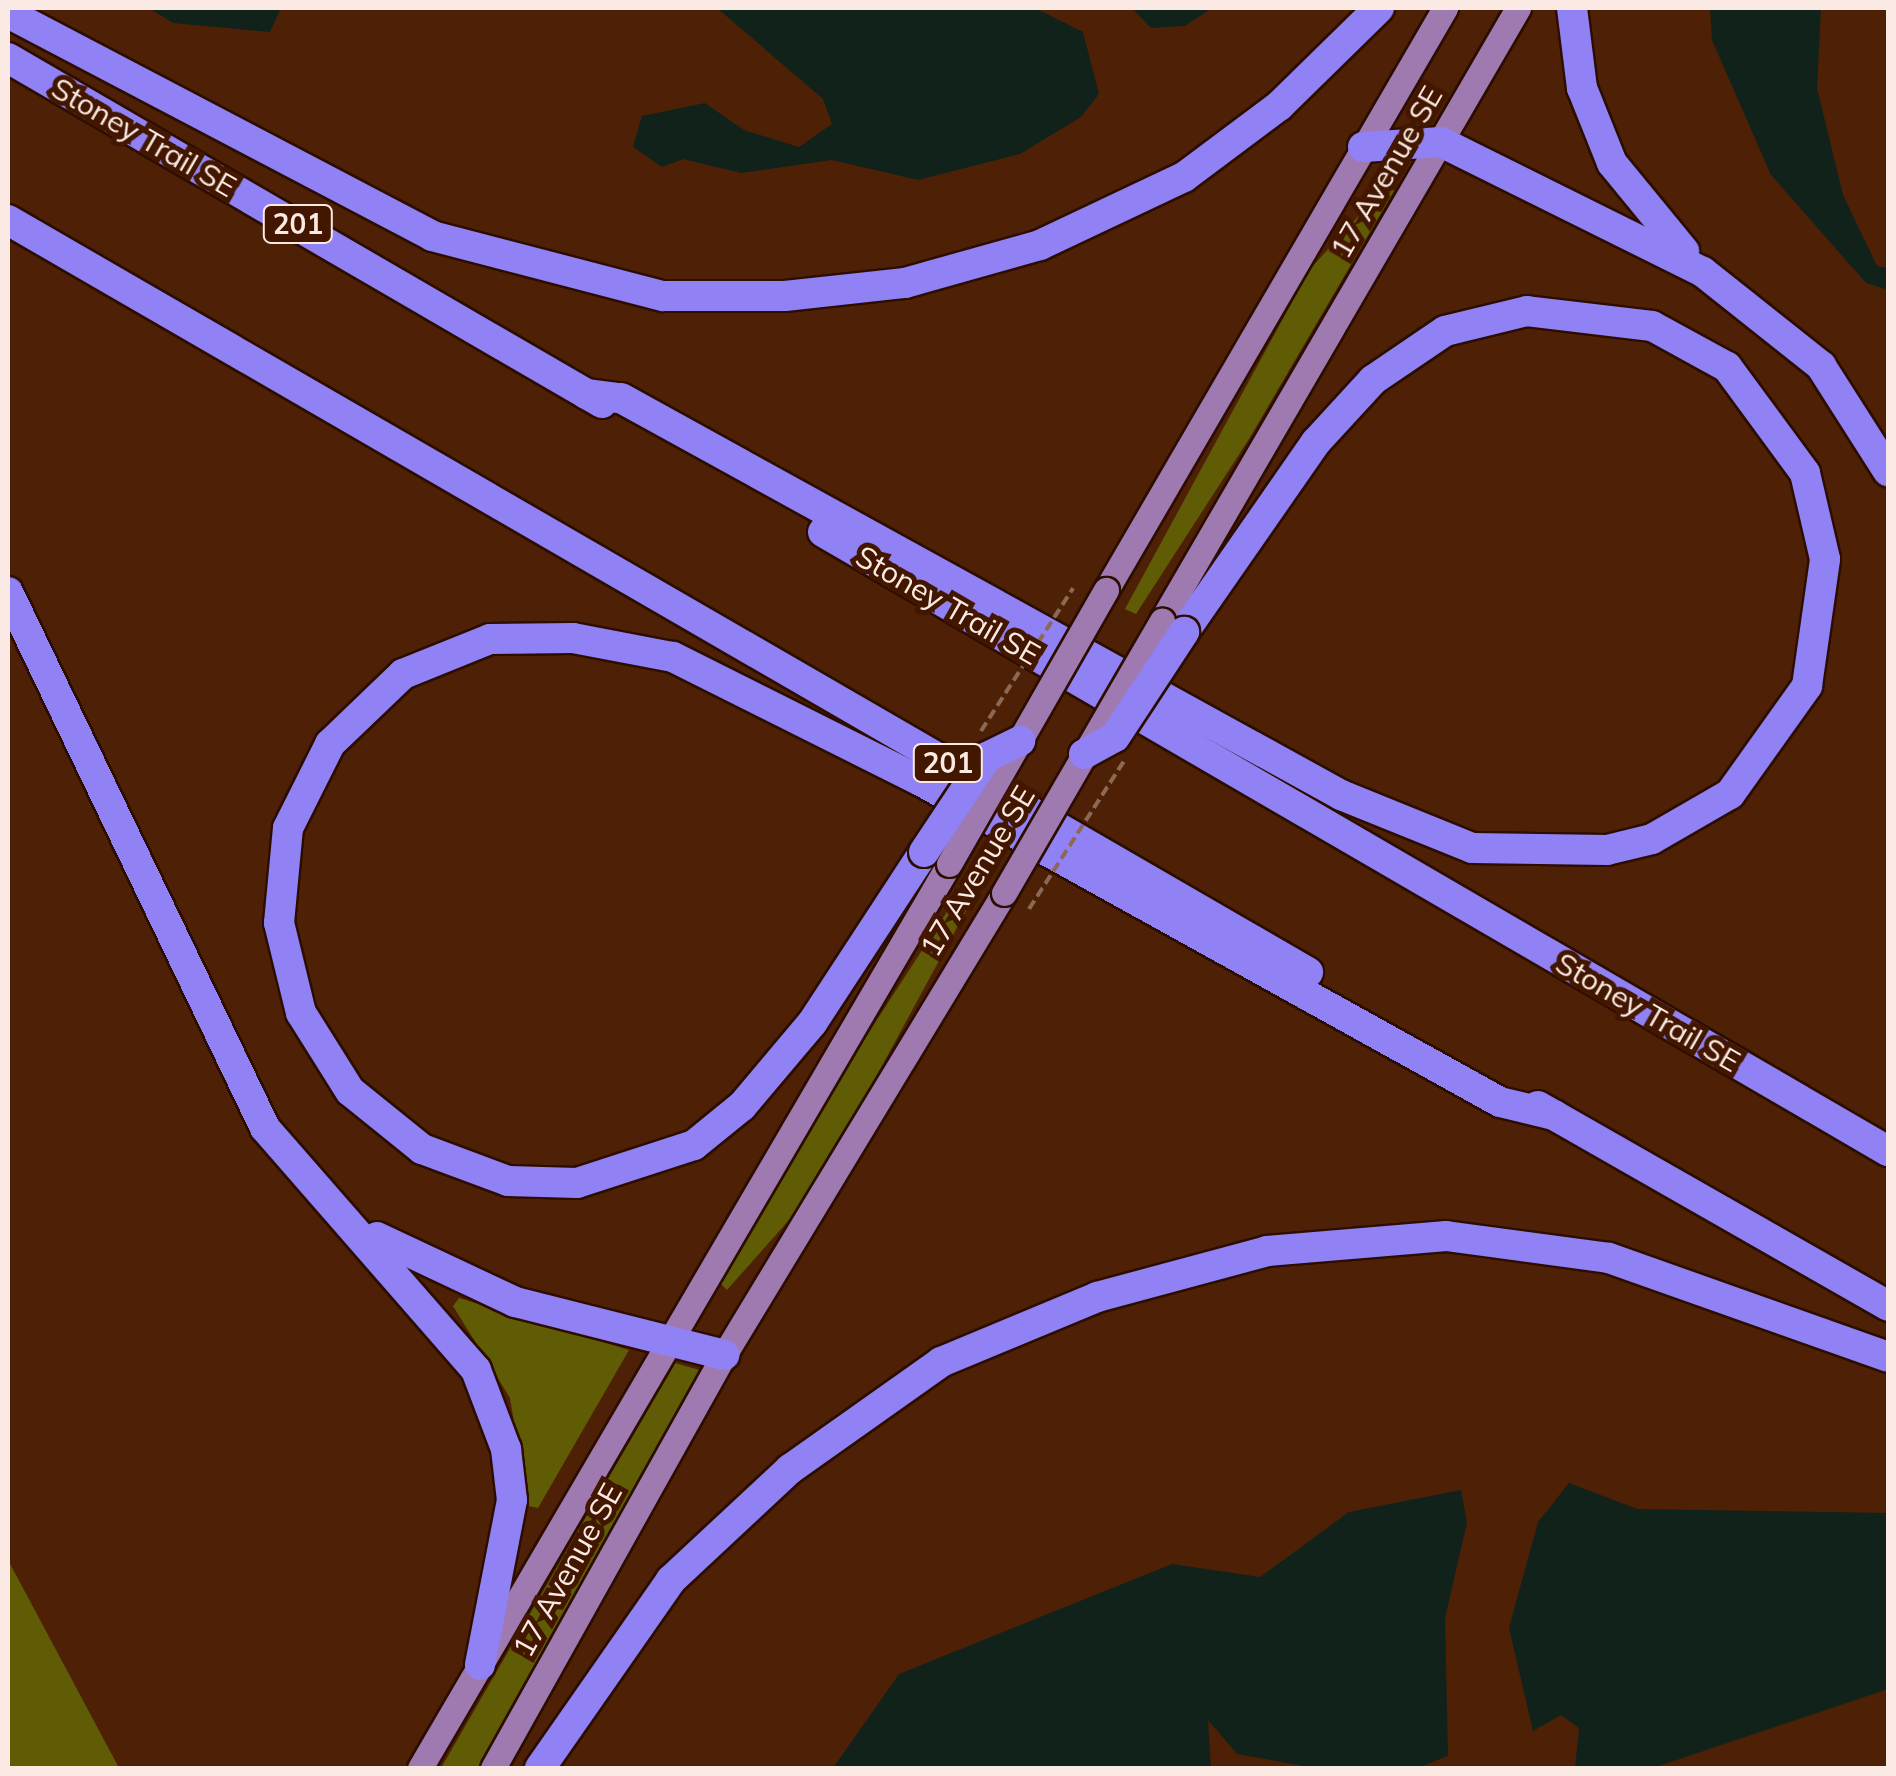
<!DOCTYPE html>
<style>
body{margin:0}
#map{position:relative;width:1896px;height:1776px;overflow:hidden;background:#4e2006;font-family:Mulish,sans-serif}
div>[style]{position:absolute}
.green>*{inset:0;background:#605c06}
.water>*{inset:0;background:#11221b}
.roads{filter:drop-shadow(2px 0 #2c0d00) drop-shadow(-2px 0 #2c0d00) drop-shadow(0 2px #2c0d00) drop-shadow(0 -2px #2c0d00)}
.major>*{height:25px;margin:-12.5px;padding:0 12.5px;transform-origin:12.5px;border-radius:12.5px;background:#9e7ab1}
.highway>*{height:30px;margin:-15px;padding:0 15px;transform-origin:15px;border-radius:15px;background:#9081f4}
.path-bridge>*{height:4px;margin-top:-2px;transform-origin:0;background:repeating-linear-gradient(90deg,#8c6956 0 10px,transparent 0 15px)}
.bridges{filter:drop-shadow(2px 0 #2c0d00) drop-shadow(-2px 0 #2c0d00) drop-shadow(0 2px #2c0d00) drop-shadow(0 -2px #2c0d00)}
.major-bridge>*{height:25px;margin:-12.5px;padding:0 12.5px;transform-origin:12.5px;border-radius:12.5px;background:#9e7ab1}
.highway-bridge>*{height:30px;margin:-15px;padding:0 15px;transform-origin:15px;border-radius:15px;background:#9081f4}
span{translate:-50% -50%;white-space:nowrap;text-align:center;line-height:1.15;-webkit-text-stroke:10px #431600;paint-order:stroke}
.shield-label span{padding:2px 8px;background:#431600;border:2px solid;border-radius:8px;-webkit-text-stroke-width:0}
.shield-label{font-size:28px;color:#faeae3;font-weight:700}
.street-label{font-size:30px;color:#faeae3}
.frame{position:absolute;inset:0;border:10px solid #faeae3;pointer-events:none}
</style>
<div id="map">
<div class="green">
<div style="clip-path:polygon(1388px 184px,1394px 191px,1249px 439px,1136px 614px,1125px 609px,1310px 269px)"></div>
<div style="clip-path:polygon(974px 870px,985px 876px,813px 1193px,727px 1290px,721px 1284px,847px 1066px)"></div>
<div style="clip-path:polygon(459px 1298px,629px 1350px,538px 1508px,528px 1506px,510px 1398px,453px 1306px)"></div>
<div style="clip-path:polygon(675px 1363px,703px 1371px,481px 1768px,441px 1768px)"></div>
<div style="clip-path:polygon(8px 1560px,118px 1766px,117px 1768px,8px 1768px)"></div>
</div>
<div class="water">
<div style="clip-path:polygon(149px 8px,281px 8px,270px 32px,173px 23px)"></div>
<div style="clip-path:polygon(717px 8px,1035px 8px,1083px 32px,1099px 94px,1081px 117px,1020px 154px,918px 180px,832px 160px,741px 173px,683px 159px,662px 167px,633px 147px,642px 116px,705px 103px,744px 130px,799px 147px,832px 124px,823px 99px)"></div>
<div style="clip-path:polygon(1132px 8px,1212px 8px,1185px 26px,1151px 28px)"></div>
<div style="clip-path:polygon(1710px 8px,1821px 8px,1817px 88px,1843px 195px,1877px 266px,1888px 268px,1888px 290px,1866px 283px,1771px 175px,1712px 40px)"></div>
<div style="clip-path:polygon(1569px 1483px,1637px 1509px,1888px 1513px,1888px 1689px,1653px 1768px,1575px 1768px,1579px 1728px,1561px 1715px,1533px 1731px,1509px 1628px,1538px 1522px)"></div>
<div style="clip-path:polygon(1461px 1490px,1467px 1523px,1445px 1618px,1448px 1756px,1417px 1768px,1315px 1768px,1237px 1754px,1208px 1720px,1211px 1768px,833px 1768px,899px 1674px,1172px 1564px,1260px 1577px,1349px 1512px)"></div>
</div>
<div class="roads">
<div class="major">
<div style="left:1106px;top:590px;width:674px;rotate:-59.78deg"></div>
<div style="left:1162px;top:620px;width:708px;rotate:-59.81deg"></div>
<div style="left:420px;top:1768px;width:1047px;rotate:-59.66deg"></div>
<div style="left:493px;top:1768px;width:473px;rotate:-60.8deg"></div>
<div style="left:724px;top:1355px;width:540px;rotate:-58.78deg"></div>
</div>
<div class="highway">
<div style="left:1572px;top:8px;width:81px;rotate:82.9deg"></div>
<div style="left:1582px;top:88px;width:81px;rotate:68.2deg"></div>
<div style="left:1612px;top:163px;width:114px;rotate:50.7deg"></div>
<div style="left:8px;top:13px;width:479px;rotate:27.7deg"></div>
<div style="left:432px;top:236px;width:239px;rotate:14.6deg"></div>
<div style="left:663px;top:296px;width:122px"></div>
<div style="left:785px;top:296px;width:121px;rotate:-6.2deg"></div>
<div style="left:905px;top:283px;width:140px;rotate:-15.7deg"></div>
<div style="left:1040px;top:245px;width:159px;rotate:-25.3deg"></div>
<div style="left:1184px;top:177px;width:119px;rotate:-36.8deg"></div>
<div style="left:1279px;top:106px;width:140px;rotate:-44.4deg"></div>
<div style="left:8px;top:58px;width:687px;rotate:30.15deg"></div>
<div style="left:1363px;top:147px;width:78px;rotate:-3.7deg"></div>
<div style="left:1441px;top:142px;width:292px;rotate:26.4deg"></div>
<div style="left:1703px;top:272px;width:151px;rotate:38.5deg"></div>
<div style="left:1821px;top:366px;width:125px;rotate:57.5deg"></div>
<div style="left:8px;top:220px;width:1502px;rotate:30.05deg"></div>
<div style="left:586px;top:394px;width:35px;rotate:7deg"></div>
<div style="left:621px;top:398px;width:822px;rotate:28.87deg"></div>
<div style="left:1341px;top:795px;width:141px;rotate:22deg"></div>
<div style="left:1472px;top:848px;width:135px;rotate:0.8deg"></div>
<div style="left:1607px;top:850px;width:46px;rotate:-13.7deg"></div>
<div style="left:1652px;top:839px;width:90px;rotate:-30deg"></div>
<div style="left:1730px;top:794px;width:133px;rotate:-54.5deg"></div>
<div style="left:1807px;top:686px;width:128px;rotate:-81.9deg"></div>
<div style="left:1825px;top:559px;width:88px;rotate:-103.1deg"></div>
<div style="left:1805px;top:473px;width:132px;rotate:-126.3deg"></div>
<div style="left:1727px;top:367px;width:85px;rotate:-151.3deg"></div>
<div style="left:1652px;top:326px;width:126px;rotate:-173.2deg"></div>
<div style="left:1527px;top:311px;width:84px;rotate:166.3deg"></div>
<div style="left:1445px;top:331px;width:87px;rotate:145.8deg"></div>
<div style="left:1373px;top:380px;width:84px;rotate:132.6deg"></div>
<div style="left:1316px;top:442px;width:231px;rotate:124.8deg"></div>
<div style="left:823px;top:532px;width:1232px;rotate:30.17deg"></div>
<div style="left:8px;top:592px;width:594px;rotate:64.38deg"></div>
<div style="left:265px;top:1128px;width:321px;rotate:48.9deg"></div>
<div style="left:476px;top:1370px;width:85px;rotate:69.2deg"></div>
<div style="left:506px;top:1449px;width:51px;rotate:83.3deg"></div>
<div style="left:512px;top:1500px;width:168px;rotate:101deg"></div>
<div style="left:924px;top:852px;width:204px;rotate:123.2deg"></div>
<div style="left:812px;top:1023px;width:109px;rotate:130.1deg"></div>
<div style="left:742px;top:1106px;width:62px;rotate:140.9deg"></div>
<div style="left:694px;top:1145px;width:123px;rotate:162deg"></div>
<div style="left:577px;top:1183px;width:69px;rotate:-178.3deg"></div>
<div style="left:508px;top:1181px;width:92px;rotate:-159.6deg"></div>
<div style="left:422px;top:1149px;width:92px;rotate:-141.1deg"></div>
<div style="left:350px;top:1091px;width:92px;rotate:-122.1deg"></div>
<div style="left:301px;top:1013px;width:93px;rotate:-103.7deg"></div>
<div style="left:279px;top:923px;width:95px;rotate:-84.6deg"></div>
<div style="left:288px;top:828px;width:94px;rotate:-63.4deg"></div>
<div style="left:330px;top:744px;width:101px;rotate:-43.8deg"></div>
<div style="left:403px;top:674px;width:94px;rotate:-21.9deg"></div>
<div style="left:490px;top:639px;width:83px;rotate:-0.7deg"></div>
<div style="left:573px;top:638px;width:102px;rotate:10.8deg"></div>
<div style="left:673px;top:657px;width:275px;rotate:26.6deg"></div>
<div style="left:919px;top:780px;width:664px;rotate:29deg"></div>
<div style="left:1500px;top:1102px;width:56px;rotate:13.5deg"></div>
<div style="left:1538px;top:1106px;width:403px;rotate:29.7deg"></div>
<div style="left:377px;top:1237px;width:153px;rotate:25.2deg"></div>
<div style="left:515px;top:1302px;width:216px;rotate:14.2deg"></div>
<div style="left:540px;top:1768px;width:229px;rotate:-55.1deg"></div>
<div style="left:671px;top:1580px;width:163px;rotate:-43deg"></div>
<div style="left:790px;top:1469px;width:185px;rotate:-35.3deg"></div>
<div style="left:941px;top:1362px;width:169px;rotate:-22.6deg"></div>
<div style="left:1097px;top:1297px;width:176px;rotate:-15.1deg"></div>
<div style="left:1267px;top:1251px;width:180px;rotate:-4.8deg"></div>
<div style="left:1446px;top:1236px;width:164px;rotate:7.7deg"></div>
<div style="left:1609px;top:1258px;width:296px;rotate:19.5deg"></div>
</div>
</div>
<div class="path-bridge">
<div style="left:981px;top:731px;width:170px;rotate:-57.2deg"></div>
<div style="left:1029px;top:909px;width:176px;rotate:-57.3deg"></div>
</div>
<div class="bridges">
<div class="major-bridge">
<div style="left:949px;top:864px;width:316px;rotate:-60.2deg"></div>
<div style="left:1004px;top:893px;width:315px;rotate:-59.9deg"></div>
</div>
<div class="highway-bridge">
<div style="left:1084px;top:754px;width:35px;rotate:-29deg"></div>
<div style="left:1115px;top:737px;width:126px;rotate:-56.7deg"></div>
<div style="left:924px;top:852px;width:114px;rotate:-56.4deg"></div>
<div style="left:987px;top:757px;width:37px;rotate:-26deg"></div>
</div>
</div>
<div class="shield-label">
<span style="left:298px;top:224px">201</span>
<span style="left:948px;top:763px">201</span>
</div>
<div class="street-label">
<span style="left:144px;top:137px;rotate:30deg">Stoney Trail SE</span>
<span style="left:1386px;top:172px;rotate:-60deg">17 Avenue SE</span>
<span style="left:948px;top:605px;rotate:30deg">Stoney Trail SE</span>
<span style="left:977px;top:871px;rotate:-59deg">17 Avenue SE</span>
<span style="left:1648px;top:1012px;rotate:30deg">Stoney Trail SE</span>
<span style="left:567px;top:1570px;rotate:-61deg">17 Avenue SE</span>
</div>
<div class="frame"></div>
</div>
